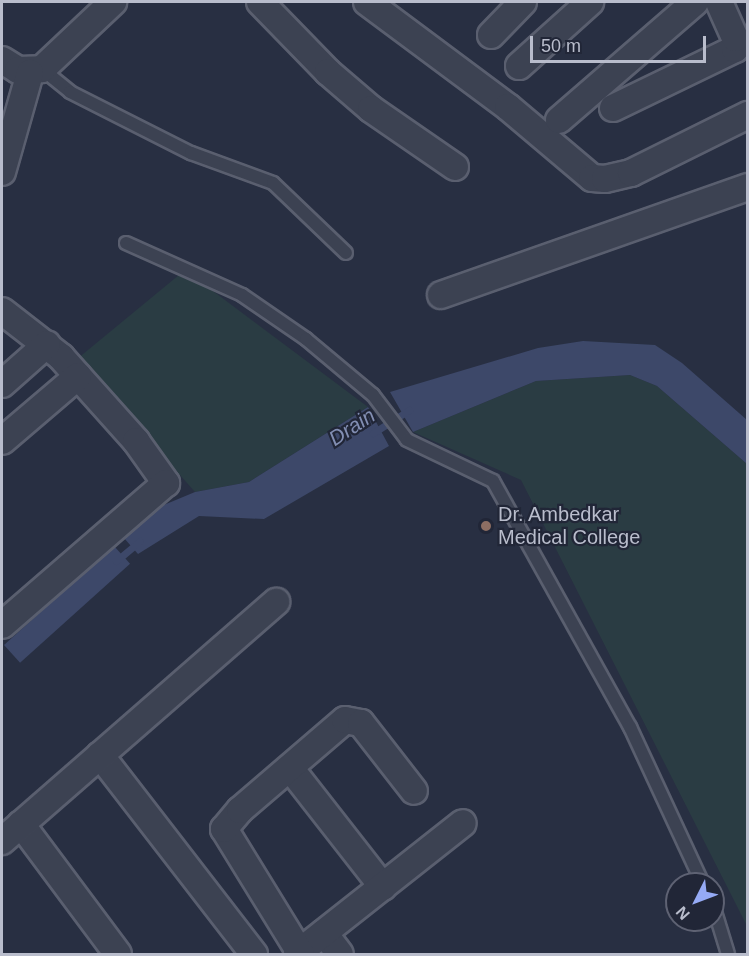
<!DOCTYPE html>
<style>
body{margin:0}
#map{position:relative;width:749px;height:956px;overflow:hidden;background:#282f42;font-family:Arial,sans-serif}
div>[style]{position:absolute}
.green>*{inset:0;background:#2a3c43}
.water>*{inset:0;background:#3d4869;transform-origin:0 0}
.stream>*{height:7px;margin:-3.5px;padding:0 3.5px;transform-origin:3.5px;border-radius:3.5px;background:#3d4869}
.roads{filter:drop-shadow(2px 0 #5a5f6f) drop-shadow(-2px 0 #5a5f6f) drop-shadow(0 2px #5a5f6f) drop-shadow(0 -2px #5a5f6f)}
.lane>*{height:12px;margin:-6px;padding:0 6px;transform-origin:6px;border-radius:6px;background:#3c4252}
.street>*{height:26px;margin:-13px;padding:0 13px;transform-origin:13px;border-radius:13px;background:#3c4252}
.dots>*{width:16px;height:16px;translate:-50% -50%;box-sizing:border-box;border:3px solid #212637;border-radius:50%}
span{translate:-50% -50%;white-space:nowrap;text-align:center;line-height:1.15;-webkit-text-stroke:4.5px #212637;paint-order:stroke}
.poi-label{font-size:20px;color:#b9bdcc}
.left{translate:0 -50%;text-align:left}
.water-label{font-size:21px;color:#828eb2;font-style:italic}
.frame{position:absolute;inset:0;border:3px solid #b9bdcc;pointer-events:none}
.north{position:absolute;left:665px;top:872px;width:60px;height:60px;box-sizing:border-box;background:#212637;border:2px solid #5e6273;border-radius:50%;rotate:228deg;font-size:16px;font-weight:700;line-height:24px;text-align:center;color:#b9bdcc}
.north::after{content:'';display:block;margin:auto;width:21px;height:27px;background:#95aaf5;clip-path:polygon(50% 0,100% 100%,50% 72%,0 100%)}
.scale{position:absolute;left:530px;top:36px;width:176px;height:27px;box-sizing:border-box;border:3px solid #b9bdcc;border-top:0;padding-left:8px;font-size:18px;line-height:21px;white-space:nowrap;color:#b9bdcc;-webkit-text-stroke:4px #212637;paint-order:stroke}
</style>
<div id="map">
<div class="green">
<div style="clip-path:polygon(185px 270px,368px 407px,249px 482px,195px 492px,77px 359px)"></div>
<div style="clip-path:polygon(630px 375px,657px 386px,747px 464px,747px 926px,521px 480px,413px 432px,536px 381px)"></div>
</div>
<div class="water">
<div style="clip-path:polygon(583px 341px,655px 345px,682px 363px,747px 420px,747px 464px,657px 386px,630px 375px,536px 381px,413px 432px,390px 392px,538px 348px)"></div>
<div style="clip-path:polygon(368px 407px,389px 446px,264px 519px,199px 516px,138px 554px,124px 538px,159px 507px,195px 492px,249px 482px)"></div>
<div style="left:114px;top:546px;width:24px;height:148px;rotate:48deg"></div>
</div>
<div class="stream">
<div style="left:373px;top:433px;width:43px;rotate:-32.6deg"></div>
<div style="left:116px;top:561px;width:31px;rotate:-40deg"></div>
</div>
<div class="roads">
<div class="lane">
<div style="left:42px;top:69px;width:36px;rotate:39deg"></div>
<div style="left:70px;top:92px;width:136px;rotate:26.8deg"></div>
<div style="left:191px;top:153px;width:87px;rotate:20.1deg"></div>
<div style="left:273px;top:183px;width:101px;rotate:43.8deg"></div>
<div style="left:126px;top:243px;width:127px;rotate:24.1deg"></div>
<div style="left:242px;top:295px;width:78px;rotate:34.5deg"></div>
<div style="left:306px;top:339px;width:87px;rotate:39.9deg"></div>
<div style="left:373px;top:395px;width:56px;rotate:52.9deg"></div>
<div style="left:407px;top:440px;width:95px;rotate:25.5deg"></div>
<div style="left:493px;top:481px;width:282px;rotate:60.9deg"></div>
<div style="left:630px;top:727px;width:173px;rotate:65.1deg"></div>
<div style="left:713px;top:905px;width:51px;rotate:73deg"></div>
</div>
<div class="street">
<div style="left:260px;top:2px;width:98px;rotate:45.8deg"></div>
<div style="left:328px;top:72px;width:57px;rotate:40.7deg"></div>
<div style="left:371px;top:109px;width:102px;rotate:34.6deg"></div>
<div style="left:367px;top:2px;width:176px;rotate:36.7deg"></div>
<div style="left:508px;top:107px;width:110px;rotate:40.2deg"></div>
<div style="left:592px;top:178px;width:13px;rotate:4deg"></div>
<div style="left:605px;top:179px;width:27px;rotate:-13deg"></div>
<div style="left:631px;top:173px;width:131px;rotate:-26.4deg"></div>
<div style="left:491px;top:35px;width:46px;rotate:-45.9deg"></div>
<div style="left:2px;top:60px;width:19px;rotate:32deg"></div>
<div style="left:18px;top:70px;width:24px;rotate:-2deg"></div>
<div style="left:42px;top:69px;width:98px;rotate:-43.3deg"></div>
<div style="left:519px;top:66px;width:96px;rotate:-42deg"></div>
<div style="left:613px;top:108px;width:136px;rotate:-25.8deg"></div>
<div style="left:735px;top:49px;width:11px;rotate:-90deg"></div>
<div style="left:735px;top:38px;width:39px;rotate:-114deg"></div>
<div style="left:559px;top:120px;width:180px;rotate:-40.9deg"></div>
<div style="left:2px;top:172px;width:103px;rotate:-74.2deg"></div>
<div style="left:441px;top:295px;width:325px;rotate:-19.4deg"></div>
<div style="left:2px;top:311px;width:75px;rotate:37.9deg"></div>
<div style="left:61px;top:357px;width:113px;rotate:48.2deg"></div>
<div style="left:136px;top:441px;width:52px;rotate:54.5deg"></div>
<div style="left:166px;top:483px;width:217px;rotate:139.1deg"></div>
<div style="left:2px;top:384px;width:60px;rotate:-41.6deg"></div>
<div style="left:2px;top:441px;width:100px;rotate:-40.5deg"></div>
<div style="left:100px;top:755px;width:252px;rotate:52.3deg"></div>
<div style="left:290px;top:768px;width:151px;rotate:52deg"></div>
<div style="left:21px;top:824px;width:162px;rotate:53.3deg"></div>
<div style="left:2px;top:841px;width:364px;rotate:-41.1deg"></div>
<div style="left:324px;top:933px;width:26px;rotate:53deg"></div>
<div style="left:297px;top:954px;width:211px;rotate:-38.3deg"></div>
<div style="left:301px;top:954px;width:147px;rotate:-121.6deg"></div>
<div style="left:224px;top:829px;width:25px;rotate:-50deg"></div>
<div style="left:240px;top:810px;width:138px;rotate:-40.6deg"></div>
<div style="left:345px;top:720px;width:16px;rotate:11deg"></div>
<div style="left:361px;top:723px;width:86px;rotate:52.1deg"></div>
</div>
</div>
<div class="dots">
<div style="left:486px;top:526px;background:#8d6e63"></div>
</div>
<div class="poi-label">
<span class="left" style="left:498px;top:526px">Dr. Ambedkar<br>Medical College</span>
</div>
<div class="water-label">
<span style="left:352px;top:427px;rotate:-33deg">Drain</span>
</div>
<div class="frame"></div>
<div class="north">N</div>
<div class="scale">50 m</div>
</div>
